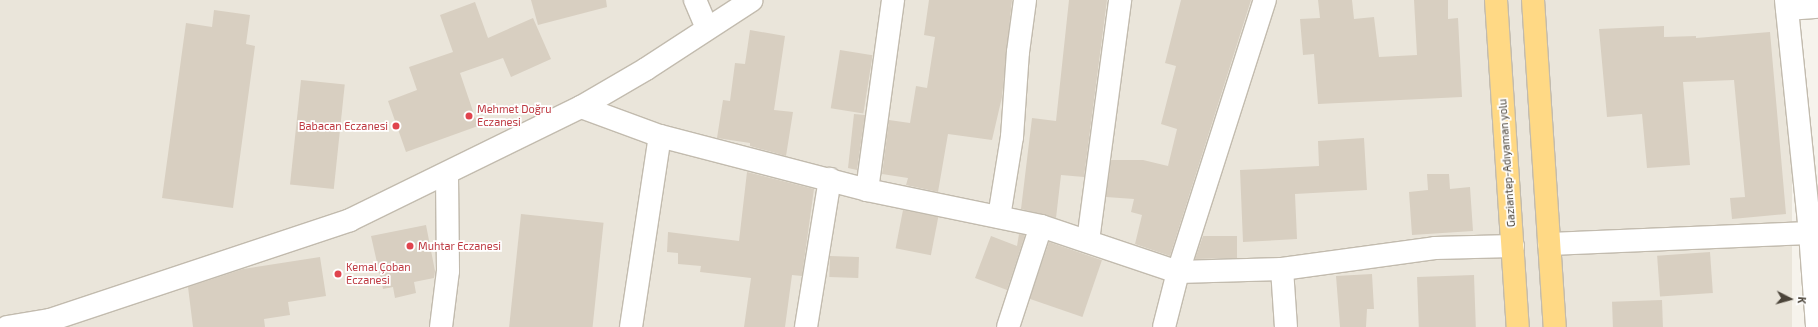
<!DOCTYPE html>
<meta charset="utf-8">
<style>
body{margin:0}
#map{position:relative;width:1818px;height:327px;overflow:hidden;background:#f6f3ec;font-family:"Exo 2",sans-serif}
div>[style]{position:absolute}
.residential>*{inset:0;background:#eae5da;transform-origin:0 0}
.building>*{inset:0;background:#d8cfc1;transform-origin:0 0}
.roads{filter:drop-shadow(1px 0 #c2bbae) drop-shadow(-1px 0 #c2bbae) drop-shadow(0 1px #c2bbae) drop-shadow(0 -1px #c2bbae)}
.minor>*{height:22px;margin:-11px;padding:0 11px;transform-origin:11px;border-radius:11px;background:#fff}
.tertiary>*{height:22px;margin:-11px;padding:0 11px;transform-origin:11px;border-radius:11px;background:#fff}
.trunk>*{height:22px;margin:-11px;padding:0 11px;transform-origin:11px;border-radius:11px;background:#ffd985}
.dots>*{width:11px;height:11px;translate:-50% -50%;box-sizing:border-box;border:2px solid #fff;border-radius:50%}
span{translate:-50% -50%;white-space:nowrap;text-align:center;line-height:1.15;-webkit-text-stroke:3.5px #fff;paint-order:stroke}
.health-label{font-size:11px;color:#be3a42}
.left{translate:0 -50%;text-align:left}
.right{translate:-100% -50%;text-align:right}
.street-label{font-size:11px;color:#4b4439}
.north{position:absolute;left:1770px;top:279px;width:40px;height:40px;-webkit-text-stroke:3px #fff;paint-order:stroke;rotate:96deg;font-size:11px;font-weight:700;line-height:16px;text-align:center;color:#4b4439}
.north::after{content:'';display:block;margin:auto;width:14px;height:18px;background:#4b4439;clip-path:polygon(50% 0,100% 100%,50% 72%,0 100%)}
</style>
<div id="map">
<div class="residential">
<div style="left:0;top:0;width:1792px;height:327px"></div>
</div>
<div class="building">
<div style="clip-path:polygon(531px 0,606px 0,607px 7px,538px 25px)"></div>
<div style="clip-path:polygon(929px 0,1012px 0,1002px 97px,992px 140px,948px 134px,938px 192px,906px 185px,908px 178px,882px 174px,889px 120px,910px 123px,916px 86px,927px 88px,935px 37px,924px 35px)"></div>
<div style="clip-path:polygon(1069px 0,1107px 0,1084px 177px,1061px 175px,1056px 218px,1021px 209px,1032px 118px,1056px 121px)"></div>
<div style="clip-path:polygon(1181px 0,1251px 0,1170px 256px,1135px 244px,1142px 215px,1131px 212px,1134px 199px,1106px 197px,1111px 160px,1143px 160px,1168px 166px,1177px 129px,1161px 124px,1176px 66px,1165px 63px)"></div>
<div style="clip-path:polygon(1318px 0,1352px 0,1354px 19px,1374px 17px,1379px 57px,1417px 55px,1414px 0,1448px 0,1448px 19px,1458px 18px,1462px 97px,1318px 104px,1314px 54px,1303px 55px,1300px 19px,1320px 18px)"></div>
<div style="clip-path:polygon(475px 2px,488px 38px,533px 18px,551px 59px,511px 77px,503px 58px,460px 73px,478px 126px,406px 152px,388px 101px,417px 90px,409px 67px,453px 52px,440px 15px)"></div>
<div style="clip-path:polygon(214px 10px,250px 15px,246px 44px,255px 46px,233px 208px,162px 198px,186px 23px,212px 27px)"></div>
<div style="clip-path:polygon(1664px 26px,1664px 37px,1696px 36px,1696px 38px,1770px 32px,1786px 214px,1732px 219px,1730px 198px,1745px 197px,1734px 80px,1683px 82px,1690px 165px,1647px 168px,1642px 114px,1607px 117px,1599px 29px)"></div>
<div style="clip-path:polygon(750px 30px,785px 36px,774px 110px,793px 112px,786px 156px,750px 146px,750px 143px,717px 138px,723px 100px,730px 101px,735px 63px,745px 64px)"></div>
<div style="left:840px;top:50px;width:33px;height:59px;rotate:9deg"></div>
<div style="left:301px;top:80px;width:44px;height:105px;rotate:6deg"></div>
<div style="clip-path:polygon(854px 114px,865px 115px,857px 170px,848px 168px)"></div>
<div style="clip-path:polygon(1364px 138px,1367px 190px,1295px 194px,1297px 239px,1243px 242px,1240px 170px,1319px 166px,1318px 141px)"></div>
<div style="clip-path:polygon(747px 172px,814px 189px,802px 276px,792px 275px,785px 327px,744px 327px,751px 278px,700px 272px,701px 266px,678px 264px,678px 253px,667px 252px,668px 232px,739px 241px)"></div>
<div style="clip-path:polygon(1427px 174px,1449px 174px,1450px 189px,1470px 187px,1473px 231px,1412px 235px,1409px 192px,1428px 190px)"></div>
<div style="left:903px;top:210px;width:36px;height:39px;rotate:11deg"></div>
<div style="left:521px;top:214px;width:83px;height:114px;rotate:6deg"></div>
<div style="clip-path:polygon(426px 225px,435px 271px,434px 278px,414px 282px,416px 293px,395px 298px,393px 287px,383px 289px,371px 236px)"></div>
<div style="clip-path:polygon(1019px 234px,1025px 235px,1007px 290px,975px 278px,991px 236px,1017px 246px)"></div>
<div style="clip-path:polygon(1203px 236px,1237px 236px,1237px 258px,1195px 259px)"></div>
<div style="left:1049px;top:242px;width:56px;height:60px;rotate:19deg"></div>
<div style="left:1710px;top:252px;width:41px;height:53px;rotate:86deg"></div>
<div style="left:830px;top:256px;width:29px;height:21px;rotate:2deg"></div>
<div style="clip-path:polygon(320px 257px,326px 296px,288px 302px,290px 315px,264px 319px,265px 327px,193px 327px,188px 287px,243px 269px)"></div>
<div style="clip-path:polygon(1372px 274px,1374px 309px,1367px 309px,1366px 327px,1340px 327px,1336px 276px)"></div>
<div style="left:1474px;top:275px;width:52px;height:57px;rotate:88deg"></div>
<div style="left:1662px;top:300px;width:27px;height:50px;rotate:88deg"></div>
</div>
<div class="roads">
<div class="minor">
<div style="left:695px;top:0;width:30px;rotate:67deg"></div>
<div style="left:1786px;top:0;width:234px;rotate:84.1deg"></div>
<div style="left:1810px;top:233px;width:94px;rotate:85.7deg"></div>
<div style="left:1787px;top:9px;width:31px;rotate:-4deg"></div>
<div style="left:581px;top:107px;width:84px;rotate:20.2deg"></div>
<div style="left:660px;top:136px;width:214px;rotate:14.6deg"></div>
<div style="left:867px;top:190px;width:178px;rotate:11.7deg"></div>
<div style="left:1041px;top:226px;width:145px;rotate:18.6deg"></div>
<div style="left:1178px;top:272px;width:104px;rotate:-1.7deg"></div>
<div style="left:1282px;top:269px;width:154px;rotate:-7.8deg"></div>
<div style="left:1435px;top:248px;width:78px;rotate:-1.5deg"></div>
<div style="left:867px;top:190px;width:192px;rotate:-82.2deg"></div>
<div style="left:999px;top:217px;width:81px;rotate:-80.8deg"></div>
<div style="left:1012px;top:137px;width:85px;rotate:-86deg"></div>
<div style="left:1018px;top:52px;width:52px;rotate:-82.3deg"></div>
<div style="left:1088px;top:241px;width:243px;rotate:-82.4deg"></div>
<div style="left:1549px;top:244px;width:261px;rotate:-2.4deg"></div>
<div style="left:1282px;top:269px;width:58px;rotate:86.1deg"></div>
<div style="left:441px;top:327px;width:56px;rotate:-82.9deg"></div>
<div style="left:448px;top:271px;width:97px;rotate:-90.6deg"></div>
<div style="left:631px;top:327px;width:193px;rotate:-81.4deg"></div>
<div style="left:806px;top:327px;width:150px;rotate:-80.8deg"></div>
<div style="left:1008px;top:327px;width:106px;rotate:-71.9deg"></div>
<div style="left:1164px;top:327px;width:57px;rotate:-75.7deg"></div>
<div style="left:1178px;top:272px;width:286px;rotate:-72.3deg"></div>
</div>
<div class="tertiary">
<div style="left:7px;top:327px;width:44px;rotate:-9.2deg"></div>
<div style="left:50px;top:320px;width:316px;rotate:-18.4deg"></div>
<div style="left:350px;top:220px;width:257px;rotate:-26.1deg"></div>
<div style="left:581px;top:107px;width:75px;rotate:-30.3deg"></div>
<div style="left:646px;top:69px;width:126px;rotate:-33.1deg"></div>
</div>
<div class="trunk">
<div style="left:1496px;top:0;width:328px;rotate:86.2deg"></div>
<div style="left:1533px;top:0;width:328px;rotate:86.2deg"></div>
</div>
</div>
<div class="dots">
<div style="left:469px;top:116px;background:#e0444e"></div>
<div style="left:396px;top:126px;background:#e0444e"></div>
<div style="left:410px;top:246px;background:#e0444e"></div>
<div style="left:338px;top:274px;background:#e0444e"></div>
</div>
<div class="health-label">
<span class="left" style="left:477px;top:116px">Mehmet Doğru<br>Eczanesi</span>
<span class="right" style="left:388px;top:126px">Babacan Eczanesi</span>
<span class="left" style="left:418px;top:246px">Muhtar Eczanesi</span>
<span class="left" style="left:346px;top:274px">Kemal Çoban<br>Eczanesi</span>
</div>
<div class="street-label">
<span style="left:1507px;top:163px;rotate:-94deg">Gaziantep-Adıyaman yolu</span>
</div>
<div class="north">K</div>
</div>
